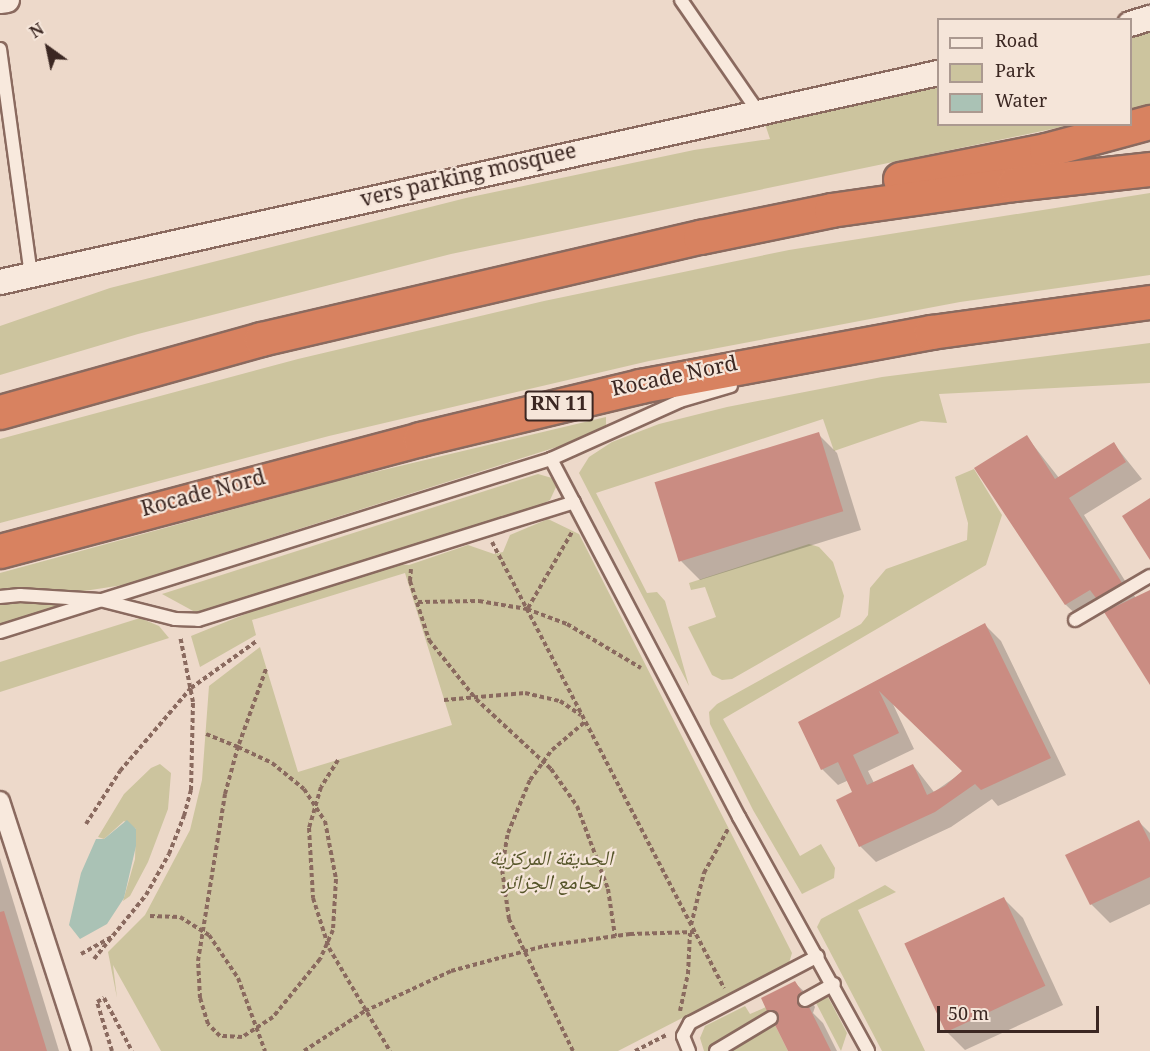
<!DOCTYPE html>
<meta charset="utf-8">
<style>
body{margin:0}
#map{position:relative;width:1150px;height:1051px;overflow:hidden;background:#edd9ca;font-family:Georgia,"Noto Naskh Arabic",serif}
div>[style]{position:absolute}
.green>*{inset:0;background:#ccc49e}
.water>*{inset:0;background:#aac2b5}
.shadow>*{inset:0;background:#0003}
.building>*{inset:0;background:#ca8c82;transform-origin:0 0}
.path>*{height:4px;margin-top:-2px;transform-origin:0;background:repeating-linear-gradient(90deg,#8a6a5f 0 4.5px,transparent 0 7.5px)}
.roads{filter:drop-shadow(2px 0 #8a6a5f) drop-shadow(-2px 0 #8a6a5f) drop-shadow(0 2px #8a6a5f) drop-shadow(0 -2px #8a6a5f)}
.service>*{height:12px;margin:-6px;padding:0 6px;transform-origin:6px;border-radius:6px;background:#f8e9dd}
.pedestrian>*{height:18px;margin:-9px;padding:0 9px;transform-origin:9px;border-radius:9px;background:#f8e9dd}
.minor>*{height:24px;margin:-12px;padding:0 12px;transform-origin:12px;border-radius:12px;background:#f8e9dd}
.motorway>*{height:33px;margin:-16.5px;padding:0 16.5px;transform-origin:16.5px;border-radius:16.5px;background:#d88260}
span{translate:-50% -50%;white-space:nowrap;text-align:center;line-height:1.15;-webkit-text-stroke:4.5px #f5e5d9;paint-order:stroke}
.shield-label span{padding:2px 4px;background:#f5e5d9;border:2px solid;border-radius:4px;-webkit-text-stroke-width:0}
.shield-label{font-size:20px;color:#3b2722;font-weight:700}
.street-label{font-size:21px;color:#3b2722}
.park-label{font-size:21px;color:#565529;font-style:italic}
.legend{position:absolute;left:937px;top:18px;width:195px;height:108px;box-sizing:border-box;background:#f5e5d9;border:2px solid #ab9990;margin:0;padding:8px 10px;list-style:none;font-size:18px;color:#3b2722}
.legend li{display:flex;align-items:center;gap:12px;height:30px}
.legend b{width:30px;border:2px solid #ab9990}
.north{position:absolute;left:18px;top:18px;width:60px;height:60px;-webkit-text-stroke:4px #f5e5d9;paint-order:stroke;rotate:327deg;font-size:16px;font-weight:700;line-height:24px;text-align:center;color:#3b2722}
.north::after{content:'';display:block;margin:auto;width:21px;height:27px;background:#3b2722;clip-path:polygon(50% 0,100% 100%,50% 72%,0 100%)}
.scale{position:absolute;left:937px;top:1006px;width:162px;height:27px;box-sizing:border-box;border:3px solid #3b2722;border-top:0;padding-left:8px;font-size:18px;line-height:21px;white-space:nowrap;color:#3b2722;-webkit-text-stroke:4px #f5e5d9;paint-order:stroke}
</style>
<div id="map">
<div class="green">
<div style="clip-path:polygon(1150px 31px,1150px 107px,1131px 112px,1131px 38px)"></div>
<div style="clip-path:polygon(938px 83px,938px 124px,1071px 125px,451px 254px,138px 334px,0 375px,0 326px,110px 288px,466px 198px,694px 150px,770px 139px,764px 121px)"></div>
<div style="clip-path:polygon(1150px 193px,1150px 275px,960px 302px,649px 361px,329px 436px,0 523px,0 439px,298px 359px,544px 301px,789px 250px)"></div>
<div style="clip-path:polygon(1150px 343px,1150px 383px,939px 394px,947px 423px,921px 421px,834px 451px,823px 419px,596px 493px,647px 593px,657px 592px,665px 601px,689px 686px,579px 473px,589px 457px,612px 442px,659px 424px,727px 407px,882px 377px)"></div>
<div style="clip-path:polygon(606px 417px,606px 426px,560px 446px,123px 585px,52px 596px,100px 600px,0 632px,0 573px,337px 481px)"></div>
<div style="clip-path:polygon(974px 469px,1002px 515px,986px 565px,723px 719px,800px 856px,821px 844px,835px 868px,834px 878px,802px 894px,753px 810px,710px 724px,709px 712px,717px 704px,861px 624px,868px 615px,870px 588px,886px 569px,967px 540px,968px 523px,955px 477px)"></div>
<div style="clip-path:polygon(538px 474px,552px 478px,556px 487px,550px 500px,539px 506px,205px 612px,195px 612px,162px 594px)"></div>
<div style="clip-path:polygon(548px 519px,579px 534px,792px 953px,789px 963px,618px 1051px,161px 1051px,113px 965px,117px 998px,108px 952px,145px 915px,190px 830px,202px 780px,209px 686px,260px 647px,298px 772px,452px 725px,405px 573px,252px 620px,256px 635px,200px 667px,191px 636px,268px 605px,395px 564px,409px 565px,468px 545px,494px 554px,503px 552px,510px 535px)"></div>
<div style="clip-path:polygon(809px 544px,819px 547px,833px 562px,844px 596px,840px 617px,732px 679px,722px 680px,712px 675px,688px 627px,716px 617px,705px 587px,691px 590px,689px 583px)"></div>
<div style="clip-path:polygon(140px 618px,159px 626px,169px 638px,0 692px,0 662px)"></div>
<div style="clip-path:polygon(160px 764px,171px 773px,168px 809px,148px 862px,130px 896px,123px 901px,135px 859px,136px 829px,124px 821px,104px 839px,98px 837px,124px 794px,151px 768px)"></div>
<div style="clip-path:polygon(885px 885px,896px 892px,858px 910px,925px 1051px,882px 1051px,817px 927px,821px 919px)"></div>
<div style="clip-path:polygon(828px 997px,847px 1033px,841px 1051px,814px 999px)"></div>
<div style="clip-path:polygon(745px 1006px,750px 1014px,766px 1007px,770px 1015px,720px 1040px,711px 1051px,704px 1051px,700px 1038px,705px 1026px)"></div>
<div style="clip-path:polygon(774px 1023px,788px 1051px,723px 1051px,730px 1045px)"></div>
</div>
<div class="water">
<div style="clip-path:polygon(127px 820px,136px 829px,136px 846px,124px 898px,107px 924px,80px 939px,69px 925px,81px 873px,96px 839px,104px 839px)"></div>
</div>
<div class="shadow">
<div style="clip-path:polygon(818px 434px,837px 453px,861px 530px,700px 580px,681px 561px)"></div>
<div style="clip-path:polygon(1027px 437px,1059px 478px,1114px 444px,1142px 479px,1084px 515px,1137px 600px,1150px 592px,1150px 682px,1106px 607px,1083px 621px,1066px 605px,976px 468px)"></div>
<div style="clip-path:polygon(evenodd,985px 625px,1001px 641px,1066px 775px,998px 806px,992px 799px,951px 827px,876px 862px,860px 846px,854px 793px,849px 780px,838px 785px,822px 769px,800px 723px,985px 625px,892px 702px,964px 771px,934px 792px,913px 765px,874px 783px,868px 771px,914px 749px,892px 702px)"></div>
<div style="clip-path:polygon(1139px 822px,1150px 833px,1150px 904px,1110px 923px,1091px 904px)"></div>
<div style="clip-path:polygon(0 858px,59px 1051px,0 1051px)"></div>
<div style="clip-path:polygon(1004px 899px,1023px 918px,1063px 1005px,965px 1050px,946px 1031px)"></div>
<div style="clip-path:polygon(795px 983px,809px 996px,815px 1007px,813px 1013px,823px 1023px,837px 1051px,790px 1051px,778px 1019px,769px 1010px)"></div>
</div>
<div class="building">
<div style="left:819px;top:432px;width:83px;height:172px;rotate:73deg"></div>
<div style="clip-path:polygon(1027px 435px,1055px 479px,1114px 442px,1126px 462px,1069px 498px,1122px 583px,1096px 598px,1090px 590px,1065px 605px,974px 468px)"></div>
<div style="clip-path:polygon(1150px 498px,1150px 560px,1122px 516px)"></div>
<div style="clip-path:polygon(1150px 590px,1150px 685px,1104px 612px)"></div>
<div style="clip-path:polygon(evenodd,985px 623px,1051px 758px,981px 790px,975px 784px,935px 812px,859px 847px,836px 800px,852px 792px,838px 762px,821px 770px,798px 722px,985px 623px,879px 691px,962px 771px,945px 786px,927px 795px,913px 764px,867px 785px,853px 755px,899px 733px,879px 691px)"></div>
<div style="clip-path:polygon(1139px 820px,1150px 842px,1150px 877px,1090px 905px,1065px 855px)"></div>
<div style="left:1004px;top:897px;width:98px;height:110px;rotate:65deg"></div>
<div style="clip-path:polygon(4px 911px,47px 1051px,0 1051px,0 912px)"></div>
<div style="clip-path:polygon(795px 981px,802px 992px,798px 1003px,809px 1007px,831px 1051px,788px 1051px,775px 1025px,778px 1014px,767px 1011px,761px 998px)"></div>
</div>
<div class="path">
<div style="left:492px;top:542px;width:503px;rotate:62.52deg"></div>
<div style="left:411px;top:569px;width:12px;rotate:95deg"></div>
<div style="left:410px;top:581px;width:62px;rotate:72.1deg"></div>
<div style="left:429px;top:640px;width:75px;rotate:51.5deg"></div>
<div style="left:476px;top:699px;width:103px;rotate:43deg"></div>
<div style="left:551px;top:769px;width:45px;rotate:54.9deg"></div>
<div style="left:577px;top:806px;width:89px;rotate:69.5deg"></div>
<div style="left:608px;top:889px;width:48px;rotate:81.5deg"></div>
<div style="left:418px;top:602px;width:61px;rotate:-0.9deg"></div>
<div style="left:479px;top:601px;width:49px;rotate:9.5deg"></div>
<div style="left:527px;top:609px;width:43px;rotate:20.6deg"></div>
<div style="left:567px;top:624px;width:86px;rotate:30.7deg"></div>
<div style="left:528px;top:608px;width:88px;rotate:-59.9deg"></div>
<div style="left:444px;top:700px;width:81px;rotate:-4.9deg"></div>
<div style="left:525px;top:693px;width:36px;rotate:13deg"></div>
<div style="left:560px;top:701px;width:25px;rotate:34deg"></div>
<div style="left:206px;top:734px;width:35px;rotate:22deg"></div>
<div style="left:238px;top:747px;width:38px;rotate:25deg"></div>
<div style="left:272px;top:763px;width:41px;rotate:39.1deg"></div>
<div style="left:304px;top:789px;width:38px;rotate:57deg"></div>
<div style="left:325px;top:821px;width:59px;rotate:79.3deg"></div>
<div style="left:336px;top:879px;width:51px;rotate:93.4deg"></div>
<div style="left:333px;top:930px;width:32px;rotate:114deg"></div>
<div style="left:320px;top:959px;width:75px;rotate:129deg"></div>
<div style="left:273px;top:1017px;width:37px;rotate:147deg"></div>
<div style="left:242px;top:1037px;width:22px;rotate:-177deg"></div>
<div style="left:220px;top:1036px;width:17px;rotate:-135deg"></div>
<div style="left:208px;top:1024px;width:27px;rotate:-107deg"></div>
<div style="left:200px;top:998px;width:37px;rotate:-93deg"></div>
<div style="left:198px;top:961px;width:169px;rotate:-80.8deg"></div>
<div style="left:225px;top:794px;width:46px;rotate:-74.7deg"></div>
<div style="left:237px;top:750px;width:6px;rotate:-72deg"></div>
<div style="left:239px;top:744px;width:80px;rotate:-70.2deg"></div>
<div style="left:338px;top:760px;width:32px;rotate:122deg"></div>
<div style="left:321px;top:787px;width:43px;rotate:106.3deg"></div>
<div style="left:309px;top:828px;width:70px;rotate:86.7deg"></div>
<div style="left:313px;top:898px;width:52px;rotate:72.3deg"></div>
<div style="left:329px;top:948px;width:120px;rotate:59.4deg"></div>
<div style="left:86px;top:824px;width:63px;rotate:-57.3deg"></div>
<div style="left:120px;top:771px;width:109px;rotate:-49.5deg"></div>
<div style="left:191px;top:688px;width:82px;rotate:-35.6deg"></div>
<div style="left:150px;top:916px;width:30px;rotate:2deg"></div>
<div style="left:180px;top:917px;width:34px;rotate:32deg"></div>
<div style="left:209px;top:935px;width:52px;rotate:56deg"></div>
<div style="left:238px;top:978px;width:78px;rotate:69.7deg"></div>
<div style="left:691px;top:925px;width:54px;rotate:-76deg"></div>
<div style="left:704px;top:873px;width:50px;rotate:-61.4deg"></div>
<div style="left:81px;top:954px;width:35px;rotate:-29deg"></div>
<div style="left:94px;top:959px;width:82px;rotate:-50.9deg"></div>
<div style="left:146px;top:895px;width:47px;rotate:-60.7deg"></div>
<div style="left:169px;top:854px;width:41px;rotate:-68.5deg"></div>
<div style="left:184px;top:816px;width:27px;rotate:-75deg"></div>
<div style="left:191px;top:790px;width:88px;rotate:-88.7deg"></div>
<div style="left:193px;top:702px;width:67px;rotate:-101.1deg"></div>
<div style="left:680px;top:1011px;width:38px;rotate:-78deg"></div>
<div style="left:688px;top:974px;width:41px;rotate:-87.2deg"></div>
<div style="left:112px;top:1051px;width:51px;rotate:-107deg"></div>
<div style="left:97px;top:1002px;width:8px;rotate:-30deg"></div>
<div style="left:104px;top:998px;width:60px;rotate:62.2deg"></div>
<div style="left:304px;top:1051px;width:73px;rotate:-33.3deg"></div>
<div style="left:365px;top:1011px;width:95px;rotate:-24.9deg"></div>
<div style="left:451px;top:971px;width:96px;rotate:-15deg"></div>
<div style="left:544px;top:946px;width:87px;rotate:-7.9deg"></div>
<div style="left:630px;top:934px;width:65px;rotate:-1.8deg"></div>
<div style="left:573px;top:1051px;width:147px;rotate:-115.9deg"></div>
<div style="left:509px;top:919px;width:50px;rotate:-98deg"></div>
<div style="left:502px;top:869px;width:36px;rotate:-81deg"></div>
<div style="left:508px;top:833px;width:57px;rotate:-67.5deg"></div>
<div style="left:530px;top:780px;width:37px;rotate:-54deg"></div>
<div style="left:552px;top:750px;width:45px;rotate:-40.5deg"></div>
<div style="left:635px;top:1051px;width:36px;rotate:-27deg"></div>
</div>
<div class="roads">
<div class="service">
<div style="left:681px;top:0;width:137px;rotate:55.4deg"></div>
<div style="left:0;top:49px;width:228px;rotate:82.2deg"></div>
<div style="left:551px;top:459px;width:404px;rotate:62.3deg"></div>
<div style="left:739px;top:817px;width:267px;rotate:61.1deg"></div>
<div style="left:0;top:597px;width:20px;rotate:-6deg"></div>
<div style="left:20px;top:595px;width:80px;rotate:3.6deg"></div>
<div style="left:100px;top:600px;width:77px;rotate:14.2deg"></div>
<div style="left:175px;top:619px;width:23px;rotate:2deg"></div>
<div style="left:198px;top:620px;width:394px;rotate:-17.4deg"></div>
<div style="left:1075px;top:620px;width:87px;rotate:-30.4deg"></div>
<div style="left:0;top:632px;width:578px;rotate:-17.43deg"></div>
<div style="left:551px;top:459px;width:141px;rotate:-24.2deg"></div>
<div style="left:680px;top:401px;width:53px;rotate:-16.4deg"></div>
<div style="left:805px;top:1000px;width:33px;rotate:-29deg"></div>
<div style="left:689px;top:1051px;width:16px;rotate:-112deg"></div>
<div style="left:683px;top:1036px;width:15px;rotate:-62deg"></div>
<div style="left:690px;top:1023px;width:144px;rotate:-27.6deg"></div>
<div style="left:716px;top:1051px;width:64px;rotate:-31deg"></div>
</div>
<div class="pedestrian">
<div style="left:0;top:801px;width:263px;rotate:72deg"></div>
</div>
<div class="minor">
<div style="left:0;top:1px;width:7px;rotate:-8deg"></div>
<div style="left:1130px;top:24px;width:21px;rotate:-17deg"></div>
<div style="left:0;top:282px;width:961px;rotate:-12.56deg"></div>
</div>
<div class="motorway">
<div style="left:900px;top:179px;width:149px;rotate:-11.2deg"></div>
<div style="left:1046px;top:150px;width:108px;rotate:-15.1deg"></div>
<div style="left:0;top:412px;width:271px;rotate:-15.6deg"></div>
<div style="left:261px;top:339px;width:451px;rotate:-13.1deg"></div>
<div style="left:700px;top:237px;width:134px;rotate:-11.6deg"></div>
<div style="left:831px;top:210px;width:185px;rotate:-8.1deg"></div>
<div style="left:1014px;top:184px;width:137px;rotate:-6.3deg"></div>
<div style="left:0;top:551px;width:435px;rotate:-14.9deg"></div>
<div style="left:420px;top:439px;width:226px;rotate:-13.5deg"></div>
<div style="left:640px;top:386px;width:296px;rotate:-10.5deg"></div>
<div style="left:931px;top:332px;width:221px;rotate:-7.8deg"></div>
</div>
</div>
<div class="shield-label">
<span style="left:559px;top:406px">RN 11</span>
</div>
<div class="street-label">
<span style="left:469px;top:178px;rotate:-13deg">vers parking mosquee</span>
<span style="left:675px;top:379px;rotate:-12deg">Rocade Nord</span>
<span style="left:204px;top:496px;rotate:-15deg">Rocade Nord</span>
</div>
<div class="park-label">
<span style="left:551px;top:873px">الحديقة المركزية<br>لجامع الجزائر</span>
</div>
<ul class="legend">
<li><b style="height:8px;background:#f8e9dd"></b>Road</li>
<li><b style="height:16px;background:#ccc49e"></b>Park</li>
<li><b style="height:16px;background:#aac2b5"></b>Water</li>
</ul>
<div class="north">N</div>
<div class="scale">50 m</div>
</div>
